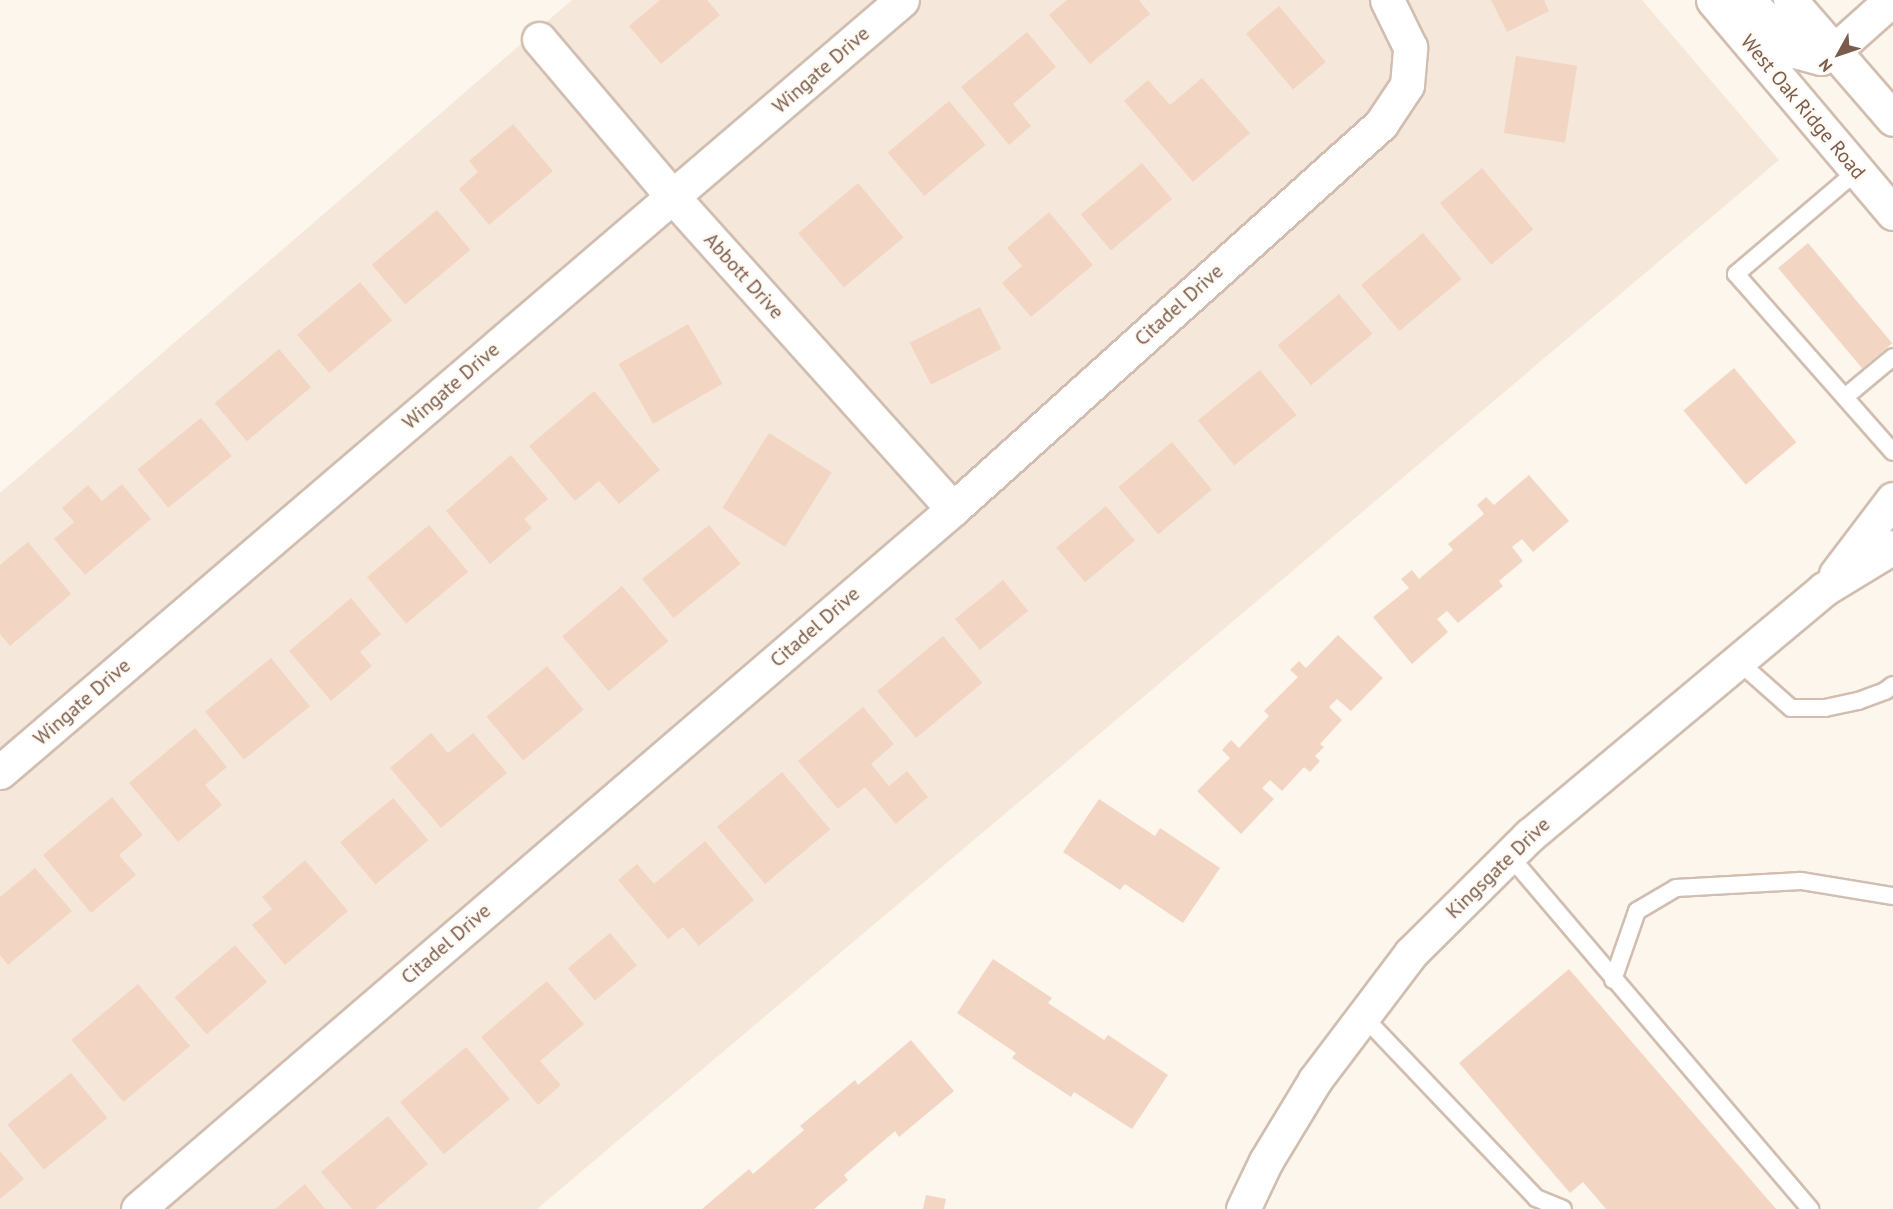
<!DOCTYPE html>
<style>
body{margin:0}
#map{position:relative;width:1893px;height:1209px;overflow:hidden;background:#fdf6ec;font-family:"PT Sans",sans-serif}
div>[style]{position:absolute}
.residential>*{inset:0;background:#f5e8da}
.building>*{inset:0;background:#f3d5c3;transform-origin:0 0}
.roads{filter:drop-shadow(2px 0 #d1beb0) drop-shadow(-2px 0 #d1beb0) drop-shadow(0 2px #d1beb0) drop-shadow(0 -2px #d1beb0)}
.lane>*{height:16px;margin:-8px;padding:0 8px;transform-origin:8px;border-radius:8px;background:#fff}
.street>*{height:33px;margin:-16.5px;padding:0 16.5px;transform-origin:16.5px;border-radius:16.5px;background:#fff}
.secondary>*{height:33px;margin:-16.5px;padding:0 16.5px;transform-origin:16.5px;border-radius:16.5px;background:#fff}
span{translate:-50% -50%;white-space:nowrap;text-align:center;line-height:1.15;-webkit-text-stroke:4.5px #fffaf3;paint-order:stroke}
.street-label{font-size:20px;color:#7a5c4d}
.north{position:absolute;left:1809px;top:24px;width:60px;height:60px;-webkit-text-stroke:4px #fffaf3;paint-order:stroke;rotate:230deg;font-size:16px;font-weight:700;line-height:24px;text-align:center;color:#7a5c4d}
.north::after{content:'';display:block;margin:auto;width:21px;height:27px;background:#7a5c4d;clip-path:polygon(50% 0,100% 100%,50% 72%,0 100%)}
</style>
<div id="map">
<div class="residential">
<div style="clip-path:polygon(572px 0,1642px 0,1779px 160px,537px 1209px,0 1209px,0 493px)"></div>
</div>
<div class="building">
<div style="clip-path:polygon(660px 0,707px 0,720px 15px,661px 64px,629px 26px)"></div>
<div style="clip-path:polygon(1067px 0,1139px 0,1150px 14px,1090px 64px,1049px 15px)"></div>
<div style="clip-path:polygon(1491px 0,1544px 0,1549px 11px,1507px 32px)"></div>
<div style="left:1279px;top:6px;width:73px;height:43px;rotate:50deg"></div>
<div style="clip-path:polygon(1027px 32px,1056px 67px,1013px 104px,1031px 126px,1009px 145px,961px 87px)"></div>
<div style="left:1516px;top:56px;width:62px;height:78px;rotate:9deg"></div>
<div style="clip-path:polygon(1202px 78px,1250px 133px,1193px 182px,1124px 101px,1148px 80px,1170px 105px)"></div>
<div style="left:949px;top:101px;width:57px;height:80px;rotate:50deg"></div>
<div style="clip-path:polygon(513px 124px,553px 171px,489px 225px,459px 189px,478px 172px,469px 161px)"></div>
<div style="left:1142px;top:163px;width:47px;height:80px;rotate:50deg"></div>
<div style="left:1482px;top:168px;width:80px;height:55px;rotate:50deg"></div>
<div style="left:858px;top:183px;width:71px;height:78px;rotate:50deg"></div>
<div style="left:437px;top:210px;width:52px;height:85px;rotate:50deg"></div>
<div style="clip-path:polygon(1049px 212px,1093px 265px,1031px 317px,1002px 283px,1022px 266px,1007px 248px)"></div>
<div style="left:1423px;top:233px;width:60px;height:81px;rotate:50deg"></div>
<div style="left:1808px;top:243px;width:131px;height:39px;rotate:50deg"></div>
<div style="left:360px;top:282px;width:50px;height:82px;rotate:50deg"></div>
<div style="left:1339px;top:294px;width:52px;height:80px;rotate:50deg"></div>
<div style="left:980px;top:307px;width:47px;height:79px;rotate:63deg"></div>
<div style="left:688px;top:324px;width:69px;height:80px;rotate:60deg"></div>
<div style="left:279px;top:349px;width:50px;height:84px;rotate:50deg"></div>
<div style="left:1734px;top:368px;width:97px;height:66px;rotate:50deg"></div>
<div style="left:1260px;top:370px;width:58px;height:80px;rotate:51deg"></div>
<div style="clip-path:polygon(594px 391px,660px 470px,619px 504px,599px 481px,575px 501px,529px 446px)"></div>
<div style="left:201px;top:418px;width:49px;height:82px;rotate:51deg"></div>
<div style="left:769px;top:433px;width:74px;height:88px;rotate:32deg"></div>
<div style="left:1172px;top:442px;width:62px;height:70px;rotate:50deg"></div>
<div style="clip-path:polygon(511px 455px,548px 499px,524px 519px,532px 528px,490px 564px,446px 511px)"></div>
<div style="clip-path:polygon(1529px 475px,1569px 521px,1533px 552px,1522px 539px,1512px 547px,1523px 561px,1499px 581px,1503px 586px,1458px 623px,1447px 611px,1437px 619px,1448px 632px,1412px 664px,1373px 617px,1409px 588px,1401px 579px,1412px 570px,1419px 579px,1453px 550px,1448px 544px,1484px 514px,1477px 505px,1486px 497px,1494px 505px)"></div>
<div style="clip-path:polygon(122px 484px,151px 519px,85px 575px,54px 539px,74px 522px,62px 508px,88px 485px,102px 501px)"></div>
<div style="left:1106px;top:506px;width:45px;height:65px;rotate:50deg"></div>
<div style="left:429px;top:525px;width:61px;height:81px;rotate:50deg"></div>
<div style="left:709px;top:525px;width:50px;height:86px;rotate:51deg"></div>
<div style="clip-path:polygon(28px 542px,71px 594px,10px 646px,0 634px,0 565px)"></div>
<div style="left:1003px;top:580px;width:40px;height:62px;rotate:51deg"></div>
<div style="left:622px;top:586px;width:72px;height:78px;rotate:50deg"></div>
<div style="clip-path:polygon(351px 598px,381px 634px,360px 652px,372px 666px,331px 701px,289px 651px)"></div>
<div style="clip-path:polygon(1338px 635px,1383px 678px,1351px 711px,1337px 699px,1329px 707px,1342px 720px,1320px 744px,1324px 747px,1315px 756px,1320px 761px,1310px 772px,1304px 767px,1282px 791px,1270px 780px,1262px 788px,1274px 799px,1241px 834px,1197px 791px,1230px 758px,1222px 750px,1231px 740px,1239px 748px,1269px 716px,1264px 711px,1298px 677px,1290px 670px,1299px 661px,1306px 668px)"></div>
<div style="left:943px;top:636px;width:61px;height:86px;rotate:50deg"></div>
<div style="left:271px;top:658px;width:62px;height:85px;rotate:51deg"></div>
<div style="left:547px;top:666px;width:57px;height:79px;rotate:50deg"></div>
<div style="clip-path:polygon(863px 707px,894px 744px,871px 764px,889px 786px,907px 771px,928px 797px,896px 824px,865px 787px,838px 809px,798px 761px)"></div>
<div style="clip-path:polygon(195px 728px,227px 767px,205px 785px,222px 805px,178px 842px,129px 783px)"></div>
<div style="clip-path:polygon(431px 733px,448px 753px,473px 733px,507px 773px,441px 828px,390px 768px)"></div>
<div style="left:782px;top:772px;width:75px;height:85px;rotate:50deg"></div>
<div style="clip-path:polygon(112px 797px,143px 835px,119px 855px,136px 875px,91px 913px,43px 855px)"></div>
<div style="left:393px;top:798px;width:55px;height:69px;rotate:50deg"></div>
<div style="clip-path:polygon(1099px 799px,1155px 836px,1160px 828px,1220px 868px,1183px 923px,1125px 884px,1120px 890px,1063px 852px)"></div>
<div style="clip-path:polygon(705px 841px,754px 900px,699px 946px,683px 927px,668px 939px,618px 880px,637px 864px,654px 884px)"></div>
<div style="clip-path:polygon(305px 860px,348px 911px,285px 965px,252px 925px,272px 909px,262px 897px)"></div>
<div style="clip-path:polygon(35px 868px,72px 911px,8px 965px,0 955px,0 897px)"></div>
<div style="left:610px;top:933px;width:42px;height:55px;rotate:50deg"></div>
<div style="left:235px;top:945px;width:49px;height:80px;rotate:49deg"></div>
<div style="clip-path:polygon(993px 959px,1052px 998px,1048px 1003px,1104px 1040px,1108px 1035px,1168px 1075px,1132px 1129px,1074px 1092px,1071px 1097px,1012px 1058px,1016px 1053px,957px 1013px)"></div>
<div style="clip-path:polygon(1569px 969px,1776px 1209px,1606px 1209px,1583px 1182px,1570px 1193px,1459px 1063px)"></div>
<div style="clip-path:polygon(547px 981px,584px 1024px,540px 1061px,561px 1085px,538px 1105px,481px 1037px)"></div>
<div style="left:138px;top:984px;width:81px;height:87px;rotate:50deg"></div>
<div style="clip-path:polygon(911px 1040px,954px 1091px,899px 1137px,895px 1131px,844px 1175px,848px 1180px,814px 1209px,702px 1209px,749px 1169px,753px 1174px,804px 1130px,800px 1126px,855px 1080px,858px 1085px)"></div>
<div style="left:466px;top:1047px;width:68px;height:86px;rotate:50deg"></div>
<div style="left:71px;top:1073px;width:58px;height:82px;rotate:51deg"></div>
<div style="clip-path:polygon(388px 1116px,428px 1164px,375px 1209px,352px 1209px,321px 1172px)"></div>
<div style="clip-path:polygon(0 1151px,24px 1179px,0 1199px)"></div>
<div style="clip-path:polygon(305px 1184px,325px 1209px,275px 1209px)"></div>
<div style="clip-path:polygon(926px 1195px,946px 1199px,944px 1209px,923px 1209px)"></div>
</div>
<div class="roads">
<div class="lane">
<div style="left:1857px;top:171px;width:159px;rotate:139.6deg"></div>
<div style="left:1736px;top:274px;width:237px;rotate:48.6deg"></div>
<div style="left:1845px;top:397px;width:62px;rotate:-39.8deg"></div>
<div style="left:1739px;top:662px;width:69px;rotate:41.5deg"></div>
<div style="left:1791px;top:708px;width:34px"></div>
<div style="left:1825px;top:708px;width:34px;rotate:-12deg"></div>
<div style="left:1858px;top:701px;width:29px;rotate:-20deg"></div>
<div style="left:1885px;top:691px;width:10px;rotate:-37deg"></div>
<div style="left:1509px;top:855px;width:465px;rotate:49.6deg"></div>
<div style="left:1613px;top:980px;width:73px;rotate:-70.8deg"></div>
<div style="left:1637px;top:911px;width:45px;rotate:-30.5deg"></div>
<div style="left:1676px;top:888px;width:125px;rotate:-3.2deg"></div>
<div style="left:1801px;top:881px;width:93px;rotate:9.3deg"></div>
<div style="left:1362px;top:1015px;width:253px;rotate:46.4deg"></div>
<div style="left:1536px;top:1198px;width:29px;rotate:22deg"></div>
</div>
<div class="street">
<div style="left:539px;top:39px;width:207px;rotate:49.7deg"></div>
<div style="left:673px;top:197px;width:419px;rotate:48.1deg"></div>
<div style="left:1834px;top:51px;width:76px;rotate:-41.8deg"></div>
<div style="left:1836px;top:574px;width:94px;rotate:-52.8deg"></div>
<div style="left:0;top:772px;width:1187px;rotate:-40.56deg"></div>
<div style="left:138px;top:1209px;width:1074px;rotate:-40.66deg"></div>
<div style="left:953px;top:509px;width:576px;rotate:-41.97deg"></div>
<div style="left:1381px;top:124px;width:47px;rotate:-56.3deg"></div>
<div style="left:1407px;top:85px;width:38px;rotate:-85deg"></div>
<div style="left:1410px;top:47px;width:52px;rotate:-116.1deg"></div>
<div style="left:1243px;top:1209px;width:53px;rotate:-64.4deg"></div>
<div style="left:1266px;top:1161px;width:95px;rotate:-58.8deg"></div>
<div style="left:1315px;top:1080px;width:159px;rotate:-52.9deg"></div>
<div style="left:1411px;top:953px;width:168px;rotate:-44.8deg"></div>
<div style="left:1530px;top:835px;width:383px;rotate:-39.9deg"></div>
<div style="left:1824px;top:589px;width:81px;rotate:-31.3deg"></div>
</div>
<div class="secondary">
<div style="left:1713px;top:0;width:279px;rotate:49.8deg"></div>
<div style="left:1748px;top:0;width:69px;rotate:47.3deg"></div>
<div style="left:1795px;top:51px;width:27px;rotate:15deg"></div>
<div style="left:1821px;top:58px;width:15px;rotate:-28deg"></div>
<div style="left:1790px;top:0;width:157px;rotate:49.1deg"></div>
</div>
</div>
<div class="street-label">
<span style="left:821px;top:70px;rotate:-41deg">Wingate Drive</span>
<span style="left:1803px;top:107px;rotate:50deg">West Oak Ridge Road</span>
<span style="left:744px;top:276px;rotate:48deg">Abbott Drive</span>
<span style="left:1179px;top:305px;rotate:-42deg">Citadel Drive</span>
<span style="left:451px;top:386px;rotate:-41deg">Wingate Drive</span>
<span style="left:815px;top:627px;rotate:-41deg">Citadel Drive</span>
<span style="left:82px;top:702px;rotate:-41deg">Wingate Drive</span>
<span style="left:1498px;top:868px;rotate:-44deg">Kingsgate Drive</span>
<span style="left:446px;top:944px;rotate:-41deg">Citadel Drive</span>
</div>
<div class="north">N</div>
</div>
